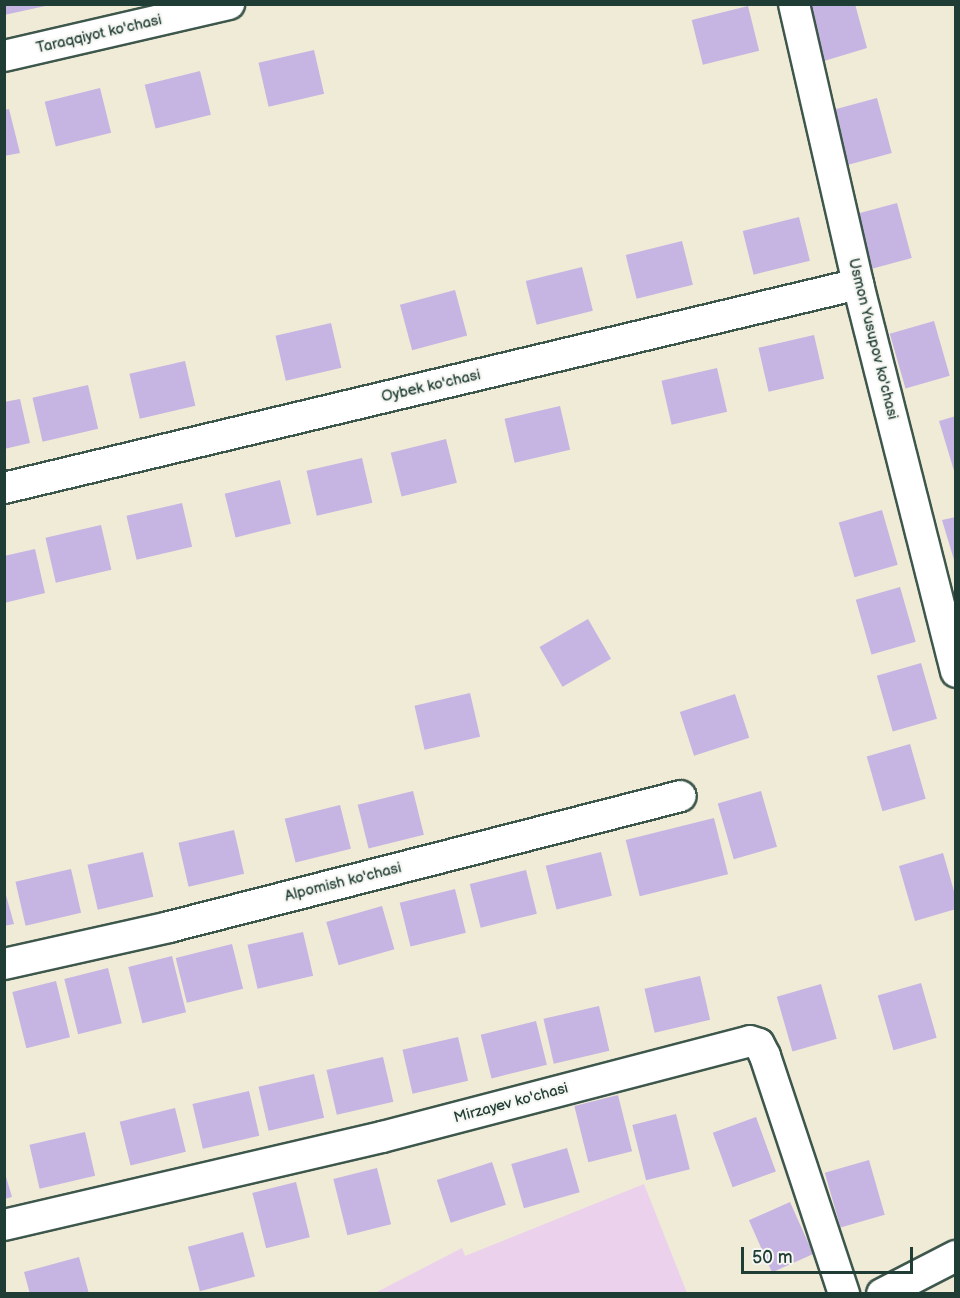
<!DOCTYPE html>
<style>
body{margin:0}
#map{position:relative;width:960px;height:1298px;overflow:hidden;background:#efebd7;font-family:"Balsamiq Sans",sans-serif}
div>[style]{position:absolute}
.built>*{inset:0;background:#ebd1eb}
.building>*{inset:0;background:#c6b4e3;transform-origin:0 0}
.roads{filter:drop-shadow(2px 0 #3e574c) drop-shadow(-2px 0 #3e574c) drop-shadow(0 2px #3e574c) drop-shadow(0 -2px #3e574c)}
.minor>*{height:30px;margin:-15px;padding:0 15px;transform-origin:15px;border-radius:15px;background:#fff}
span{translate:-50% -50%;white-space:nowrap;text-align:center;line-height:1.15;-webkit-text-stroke:4.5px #f6f6f2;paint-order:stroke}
.street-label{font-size:15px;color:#1f3d34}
.frame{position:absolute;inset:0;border:6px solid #1f3d34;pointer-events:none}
.scale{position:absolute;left:741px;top:1247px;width:172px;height:27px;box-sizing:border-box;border:3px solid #1f3d34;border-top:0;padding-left:8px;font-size:18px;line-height:21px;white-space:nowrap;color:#1f3d34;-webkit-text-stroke:4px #f6f6f2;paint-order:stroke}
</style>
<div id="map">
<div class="built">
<div style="clip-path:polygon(644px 1184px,687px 1293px,375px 1293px,462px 1248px,465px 1256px)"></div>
</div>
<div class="building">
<div style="clip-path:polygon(4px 4px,50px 4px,50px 5px,4px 15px)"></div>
<div style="clip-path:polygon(810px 4px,855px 4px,867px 48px,824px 61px,808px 5px)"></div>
<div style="left:748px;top:6px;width:46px;height:58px;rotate:76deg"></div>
<div style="left:314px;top:50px;width:45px;height:57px;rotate:77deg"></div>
<div style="left:200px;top:71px;width:45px;height:57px;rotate:76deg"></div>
<div style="left:100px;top:88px;width:46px;height:57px;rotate:76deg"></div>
<div style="left:877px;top:98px;width:57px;height:46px;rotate:75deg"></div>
<div style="clip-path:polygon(9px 109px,20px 153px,4px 156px,4px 110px)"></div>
<div style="left:897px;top:203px;width:57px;height:46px;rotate:75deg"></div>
<div style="left:799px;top:217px;width:45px;height:58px;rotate:76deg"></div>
<div style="left:682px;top:241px;width:45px;height:58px;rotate:76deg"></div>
<div style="left:582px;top:267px;width:45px;height:58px;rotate:76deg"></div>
<div style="left:455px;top:290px;width:47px;height:57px;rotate:75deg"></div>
<div style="left:934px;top:321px;width:57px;height:46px;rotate:74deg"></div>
<div style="left:331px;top:323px;width:46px;height:57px;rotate:77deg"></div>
<div style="left:814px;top:335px;width:45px;height:57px;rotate:77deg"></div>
<div style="left:185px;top:361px;width:46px;height:57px;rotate:77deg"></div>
<div style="left:717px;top:368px;width:45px;height:57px;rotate:77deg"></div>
<div style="left:88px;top:385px;width:45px;height:57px;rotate:77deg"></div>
<div style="clip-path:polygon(20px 399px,30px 443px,4px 449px,4px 402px)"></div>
<div style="left:560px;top:406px;width:45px;height:57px;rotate:77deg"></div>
<div style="clip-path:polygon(956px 416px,956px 474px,955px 474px,939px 421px)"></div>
<div style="left:446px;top:439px;width:45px;height:57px;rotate:76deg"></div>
<div style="left:362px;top:458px;width:46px;height:57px;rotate:77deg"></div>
<div style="left:280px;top:480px;width:45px;height:57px;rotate:76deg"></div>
<div style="left:182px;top:503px;width:45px;height:57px;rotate:77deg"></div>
<div style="left:882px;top:510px;width:57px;height:45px;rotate:74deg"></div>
<div style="clip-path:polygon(956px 517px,956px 563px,955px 563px,942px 520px)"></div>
<div style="left:101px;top:525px;width:46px;height:57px;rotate:77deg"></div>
<div style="clip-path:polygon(35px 549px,45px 593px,4px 603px,4px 556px)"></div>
<div style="left:900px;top:587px;width:57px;height:46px;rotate:74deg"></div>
<div style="left:588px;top:619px;width:46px;height:56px;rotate:60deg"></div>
<div style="left:921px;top:663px;width:58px;height:46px;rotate:74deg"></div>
<div style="left:470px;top:693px;width:45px;height:57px;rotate:77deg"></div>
<div style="left:735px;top:694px;width:46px;height:58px;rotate:72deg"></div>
<div style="left:910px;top:744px;width:57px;height:45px;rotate:74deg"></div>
<div style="left:413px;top:791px;width:45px;height:57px;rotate:76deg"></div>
<div style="left:761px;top:791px;width:58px;height:45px;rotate:74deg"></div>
<div style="left:340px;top:805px;width:45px;height:57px;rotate:76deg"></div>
<div style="left:714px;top:818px;width:58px;height:91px;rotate:76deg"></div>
<div style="left:234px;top:830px;width:45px;height:57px;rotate:77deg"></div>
<div style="left:143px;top:852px;width:46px;height:57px;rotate:77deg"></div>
<div style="left:601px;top:852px;width:45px;height:57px;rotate:76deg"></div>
<div style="clip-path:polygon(943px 853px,956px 898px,956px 909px,915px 921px,899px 866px)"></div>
<div style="left:71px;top:869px;width:45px;height:57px;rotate:77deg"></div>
<div style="left:526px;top:870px;width:45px;height:58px;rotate:76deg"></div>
<div style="clip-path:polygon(4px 888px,14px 924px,4px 926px)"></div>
<div style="left:455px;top:889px;width:45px;height:57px;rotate:76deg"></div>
<div style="left:382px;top:906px;width:45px;height:58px;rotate:74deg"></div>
<div style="left:303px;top:932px;width:45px;height:57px;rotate:77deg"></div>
<div style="left:232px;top:944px;width:46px;height:58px;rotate:76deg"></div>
<div style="left:172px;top:956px;width:58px;height:45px;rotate:76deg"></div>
<div style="left:108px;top:968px;width:57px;height:45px;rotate:76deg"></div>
<div style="left:700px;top:976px;width:45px;height:57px;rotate:77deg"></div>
<div style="left:56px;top:981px;width:58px;height:45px;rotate:76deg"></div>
<div style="left:921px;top:983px;width:57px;height:45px;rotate:74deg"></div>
<div style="left:821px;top:984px;width:57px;height:46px;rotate:74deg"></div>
<div style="left:599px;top:1006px;width:46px;height:57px;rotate:77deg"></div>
<div style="left:536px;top:1021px;width:45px;height:57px;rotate:76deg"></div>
<div style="left:458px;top:1037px;width:45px;height:57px;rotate:77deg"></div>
<div style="left:383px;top:1057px;width:46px;height:58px;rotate:77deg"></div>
<div style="left:314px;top:1074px;width:45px;height:57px;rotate:77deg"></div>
<div style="left:249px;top:1091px;width:46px;height:58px;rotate:77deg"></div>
<div style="left:618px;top:1095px;width:58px;height:45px;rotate:76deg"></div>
<div style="left:175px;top:1108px;width:45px;height:57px;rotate:76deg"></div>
<div style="left:676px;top:1114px;width:57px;height:45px;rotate:76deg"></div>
<div style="left:756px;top:1117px;width:58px;height:46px;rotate:70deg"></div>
<div style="left:85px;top:1132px;width:45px;height:57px;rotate:77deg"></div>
<div style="left:567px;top:1148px;width:46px;height:58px;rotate:74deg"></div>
<div style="left:869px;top:1160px;width:57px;height:46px;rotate:74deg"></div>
<div style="left:492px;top:1162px;width:45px;height:58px;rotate:72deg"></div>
<div style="left:377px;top:1168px;width:58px;height:45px;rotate:76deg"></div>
<div style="clip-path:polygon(4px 1170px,12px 1197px,4px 1199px)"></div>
<div style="left:296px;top:1182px;width:57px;height:45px;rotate:76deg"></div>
<div style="left:790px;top:1202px;width:57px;height:45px;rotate:66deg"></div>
<div style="left:243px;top:1232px;width:46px;height:57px;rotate:75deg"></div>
<div style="clip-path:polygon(79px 1257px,89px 1294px,30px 1294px,24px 1272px)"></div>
</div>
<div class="roads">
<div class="minor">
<div style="left:794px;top:4px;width:287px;rotate:77.1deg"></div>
<div style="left:858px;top:284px;width:400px;rotate:75.8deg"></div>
<div style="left:4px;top:56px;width:231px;rotate:-13deg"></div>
<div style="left:4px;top:488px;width:878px;rotate:-13.43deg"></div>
<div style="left:4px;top:964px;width:169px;rotate:-12.6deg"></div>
<div style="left:169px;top:927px;width:528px;rotate:-14.35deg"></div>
<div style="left:4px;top:1225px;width:388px;rotate:-13.1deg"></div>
<div style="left:382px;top:1137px;width:380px;rotate:-14.6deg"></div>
<div style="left:750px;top:1041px;width:9px;rotate:18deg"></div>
<div style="left:759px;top:1044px;width:13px;rotate:63deg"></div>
<div style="left:765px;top:1056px;width:251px;rotate:71.6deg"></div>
<div style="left:882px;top:1294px;width:83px;rotate:-27.2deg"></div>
</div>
</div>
<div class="street-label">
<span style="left:99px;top:34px;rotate:-13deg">Taraqqiyot ko'chasi</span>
<span style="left:873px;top:339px;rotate:76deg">Usmon Yusupov ko'chasi</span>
<span style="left:431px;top:386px;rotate:-13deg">Oybek ko'chasi</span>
<span style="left:343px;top:882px;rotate:-14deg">Alpomish ko'chasi</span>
<span style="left:511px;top:1103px;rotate:-15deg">Mirzayev ko'chasi</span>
</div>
<div class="frame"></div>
<div class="scale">50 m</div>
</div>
